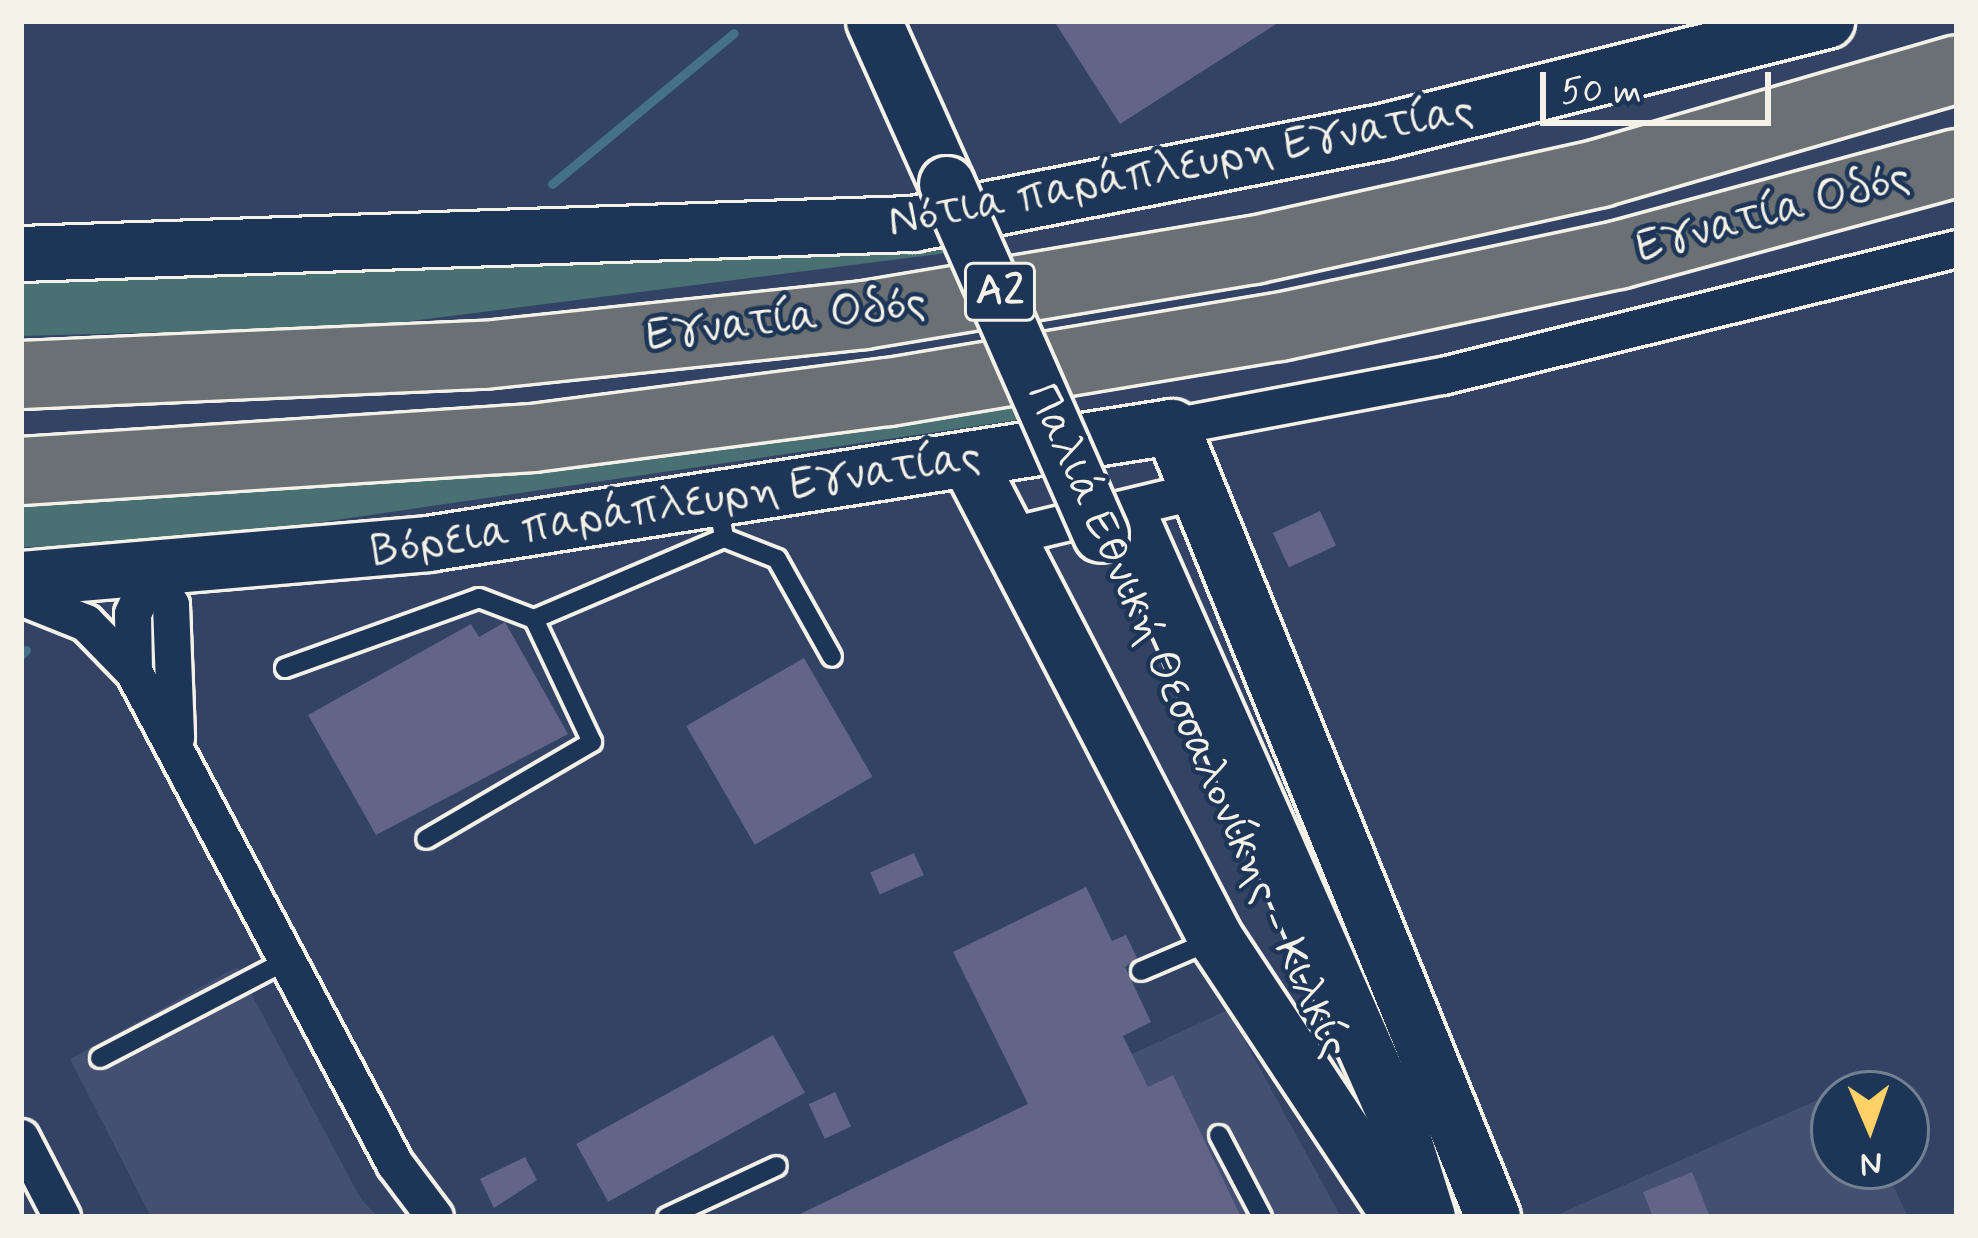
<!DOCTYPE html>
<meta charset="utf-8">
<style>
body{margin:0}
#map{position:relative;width:1978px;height:1238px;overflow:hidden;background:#324366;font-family:Mynerve,sans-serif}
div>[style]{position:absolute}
.built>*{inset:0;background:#445072}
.green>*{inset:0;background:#497073}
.stream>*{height:9px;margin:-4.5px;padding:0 4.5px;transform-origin:4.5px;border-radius:4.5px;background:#447089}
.building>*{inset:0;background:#626488;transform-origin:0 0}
.roads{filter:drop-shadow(3px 0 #f4f1e8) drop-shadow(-3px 0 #f4f1e8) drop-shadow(0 3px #f4f1e8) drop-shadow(0 -3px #f4f1e8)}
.lane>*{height:18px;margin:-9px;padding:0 9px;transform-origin:9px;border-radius:9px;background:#1d3557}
.street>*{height:36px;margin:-18px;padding:0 18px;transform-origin:18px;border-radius:18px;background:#1d3557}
.secondary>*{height:54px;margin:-27px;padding:0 27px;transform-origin:27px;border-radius:27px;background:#1d3557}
.highway>*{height:66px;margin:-33px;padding:0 33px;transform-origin:33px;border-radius:33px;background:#6a7074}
.bridges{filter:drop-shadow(3px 0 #f4f1e8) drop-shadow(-3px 0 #f4f1e8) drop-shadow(0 3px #f4f1e8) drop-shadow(0 -3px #f4f1e8)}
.secondary-bridge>*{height:54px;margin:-27px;padding:0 27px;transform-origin:27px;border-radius:27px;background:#1d3557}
span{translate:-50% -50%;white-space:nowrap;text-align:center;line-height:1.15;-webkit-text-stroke:9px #1d3557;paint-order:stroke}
.shield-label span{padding:3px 9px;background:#1d3557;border:3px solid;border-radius:9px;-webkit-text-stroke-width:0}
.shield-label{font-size:42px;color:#f4f1e8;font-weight:700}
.street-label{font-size:45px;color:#f4f1e8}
.frame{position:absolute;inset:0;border:24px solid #f4f1e8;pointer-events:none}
.north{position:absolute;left:1810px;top:1070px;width:120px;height:120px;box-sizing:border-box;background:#1d3557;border:3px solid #738091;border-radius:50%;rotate:178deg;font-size:33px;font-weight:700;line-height:48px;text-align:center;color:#f4f1e8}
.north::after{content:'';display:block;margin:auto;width:42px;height:54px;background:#ffd166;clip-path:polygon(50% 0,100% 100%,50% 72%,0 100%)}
.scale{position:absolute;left:1540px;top:72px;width:231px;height:54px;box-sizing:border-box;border:6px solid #f4f1e8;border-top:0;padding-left:15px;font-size:36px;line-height:42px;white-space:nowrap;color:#f4f1e8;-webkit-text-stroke:9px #1d3557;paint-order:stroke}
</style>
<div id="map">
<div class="built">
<div style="clip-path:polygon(237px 967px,361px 1199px,378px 1217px,151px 1217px,70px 1059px)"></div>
<div style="clip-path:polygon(1228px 1010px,1341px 1217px,794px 1217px,1132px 1054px)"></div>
<div style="clip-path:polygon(1847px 1087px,1834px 1094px,1834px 1166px,1884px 1166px,1908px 1217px,1552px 1217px)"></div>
</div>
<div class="green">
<div style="clip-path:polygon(933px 229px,947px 253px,364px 327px,21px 336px,21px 274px)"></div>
<div style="clip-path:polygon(1013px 388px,1025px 419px,166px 545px,21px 547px,21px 496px,175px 496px)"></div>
</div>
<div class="stream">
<div style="left:552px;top:184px;width:236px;rotate:-39.7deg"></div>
<div style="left:21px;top:655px;width:7px;rotate:-45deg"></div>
</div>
<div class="building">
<div style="clip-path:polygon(1054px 21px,1281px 21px,1120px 124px)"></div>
<div style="left:1320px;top:511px;width:38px;height:52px;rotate:65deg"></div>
<div style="clip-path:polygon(505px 622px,568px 734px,376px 835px,308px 715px,471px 624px,479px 637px)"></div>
<div style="left:804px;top:658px;width:137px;height:136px;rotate:60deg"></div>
<div style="left:914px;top:853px;width:24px;height:48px;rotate:66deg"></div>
<div style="clip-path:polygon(1086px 887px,1112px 941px,1126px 935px,1137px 958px,1125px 967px,1151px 1022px,1123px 1036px,1148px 1087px,1173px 1075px,1241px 1217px,794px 1217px,1028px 1104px,953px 952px)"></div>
<div style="left:773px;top:1035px;width:66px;height:225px;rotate:61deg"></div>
<div style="left:835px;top:1092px;width:38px;height:29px;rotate:65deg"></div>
<div style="clip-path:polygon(525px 1157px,537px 1180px,494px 1208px,480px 1179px)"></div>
<div style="clip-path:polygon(1692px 1172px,1710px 1217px,1653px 1217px,1643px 1192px)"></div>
</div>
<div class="roads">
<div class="lane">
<div style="left:718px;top:503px;width:36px;rotate:80deg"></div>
<div style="left:724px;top:538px;width:57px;rotate:21.6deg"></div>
<div style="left:777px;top:559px;width:112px;rotate:60.7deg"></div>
<div style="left:534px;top:619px;width:207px;rotate:-23.1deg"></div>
<div style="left:285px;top:668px;width:206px;rotate:-19.8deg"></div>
<div style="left:479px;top:598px;width:59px;rotate:20.9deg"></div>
<div style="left:534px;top:619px;width:136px;rotate:64.8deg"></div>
<div style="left:592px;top:742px;width:192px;rotate:149.7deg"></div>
<div style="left:1141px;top:971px;width:76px;rotate:-23.2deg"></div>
<div style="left:100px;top:1058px;width:208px;rotate:-27.6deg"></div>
<div style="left:1219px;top:1135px;width:93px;rotate:62.3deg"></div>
<div style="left:667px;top:1217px;width:121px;rotate:-24.9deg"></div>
</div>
<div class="street">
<div style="left:1172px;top:427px;width:276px;rotate:-10.7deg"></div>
<div style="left:1443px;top:376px;width:529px;rotate:-13.88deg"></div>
<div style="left:1007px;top:537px;width:197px;rotate:-13.5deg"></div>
<div style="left:21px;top:597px;width:70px;rotate:21.8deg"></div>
<div style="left:86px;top:623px;width:69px;rotate:45.6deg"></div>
<div style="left:134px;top:672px;width:557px;rotate:62.05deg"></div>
<div style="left:395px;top:1164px;width:66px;rotate:53deg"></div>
<div style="left:134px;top:672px;width:58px;rotate:-91deg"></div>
<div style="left:133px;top:614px;width:46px;rotate:-65.7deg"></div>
<div style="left:152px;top:572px;width:38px;rotate:60deg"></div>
<div style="left:171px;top:605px;width:133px;rotate:87.8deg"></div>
<div style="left:21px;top:1138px;width:89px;rotate:62.6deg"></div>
</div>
<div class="secondary">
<div style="left:874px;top:21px;width:179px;rotate:65.9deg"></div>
<div style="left:21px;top:254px;width:893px;rotate:-1.93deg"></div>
<div style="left:913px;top:224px;width:478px;rotate:-11.1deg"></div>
<div style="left:1382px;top:132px;width:459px;rotate:-14deg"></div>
<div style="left:969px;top:462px;width:537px;rotate:62.62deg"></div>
<div style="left:1216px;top:939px;width:333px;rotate:56.5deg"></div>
<div style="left:1132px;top:521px;width:659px;rotate:66.12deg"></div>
<div style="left:1399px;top:1124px;width:97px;rotate:72.7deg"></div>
<div style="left:21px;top:579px;width:409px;rotate:-4.9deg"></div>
<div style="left:428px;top:544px;width:753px;rotate:-8.94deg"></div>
<div style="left:1172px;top:427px;width:853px;rotate:67.89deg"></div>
</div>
<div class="highway">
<div style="left:21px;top:375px;width:463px;rotate:-2.5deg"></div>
<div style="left:484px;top:355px;width:382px;rotate:-6deg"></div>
<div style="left:864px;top:315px;width:395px;rotate:-9.5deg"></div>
<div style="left:1254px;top:250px;width:354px;rotate:-12.5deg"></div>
<div style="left:1600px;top:173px;width:372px;rotate:-16.2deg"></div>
<div style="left:21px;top:471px;width:513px;rotate:-3.69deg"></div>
<div style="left:533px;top:438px;width:359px;rotate:-7.4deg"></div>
<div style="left:889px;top:392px;width:395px;rotate:-9.5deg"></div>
<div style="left:1279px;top:327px;width:347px;rotate:-12deg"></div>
<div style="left:1618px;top:255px;width:351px;rotate:-15.2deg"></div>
</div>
</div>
<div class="bridges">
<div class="secondary-bridge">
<div style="left:947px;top:184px;width:383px;rotate:66.3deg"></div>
</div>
</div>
<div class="shield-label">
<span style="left:1000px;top:292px">Α2</span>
</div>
<div class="street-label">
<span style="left:1181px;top:167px;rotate:-11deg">Νότια παράπλευρη Εγνατίας</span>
<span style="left:1773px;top:213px;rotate:-15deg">Εγνατία Οδός</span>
<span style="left:786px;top:320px;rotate:-7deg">Εγνατία Οδός</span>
<span style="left:676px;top:505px;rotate:-9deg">Βόρεια παράπλευρη Εγνατίας</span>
<span style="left:1187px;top:721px;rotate:66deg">Παλιά Εθνική Θεσσαλονίκης - Κιλκίς</span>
</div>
<div class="frame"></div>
<div class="north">N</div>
<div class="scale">50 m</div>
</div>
